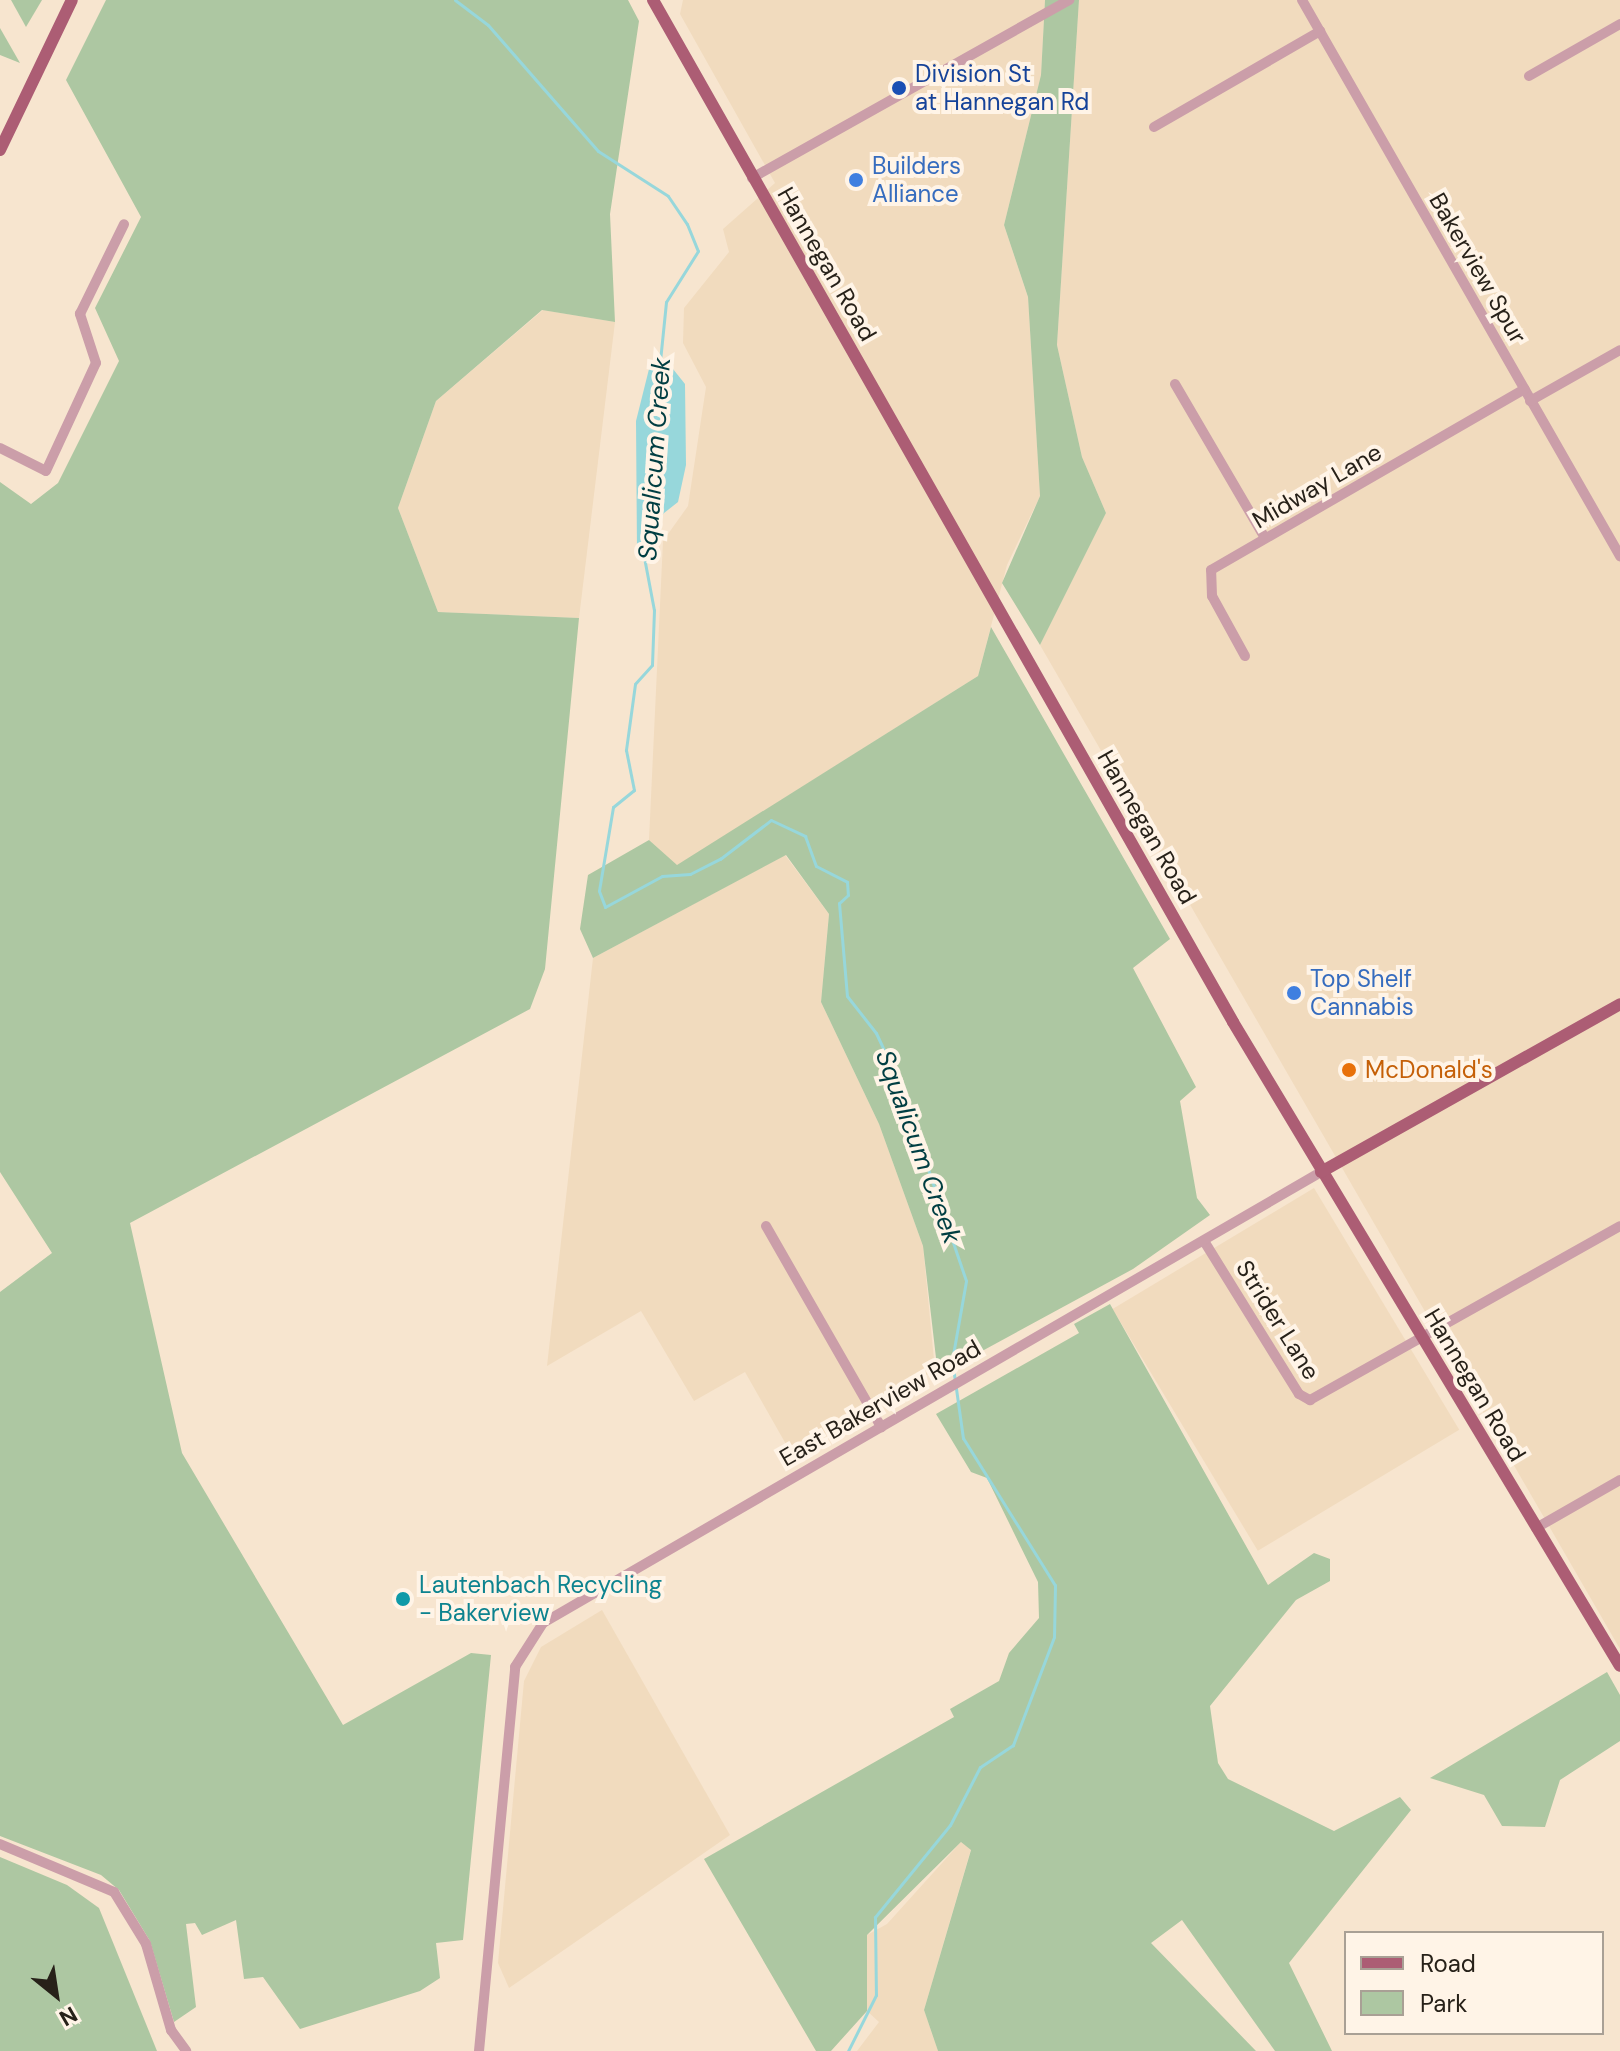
<!DOCTYPE html>
<style>
body{margin:0}
#map{position:relative;width:1620px;height:2051px;overflow:hidden;background:#f7e5cf;font-family:"DM Sans",sans-serif}
div>[style]{position:absolute}
.built>*{inset:0;background:#f1dbbe;transform-origin:0 0}
.green>*{inset:0;background:#adc7a2}
.water>*{inset:0;background:#97d7db}
.stream>*{height:3px;margin:-1.5px;padding:0 1.5px;transform-origin:1.5px;border-radius:1.5px;background:#97d7db}
.minor>*{height:10px;margin:-5px;padding:0 5px;transform-origin:5px;border-radius:5px;background:#cb9ea9}
.major>*{height:12px;margin:-6px;padding:0 6px;transform-origin:6px;border-radius:6px;background:#ac5d74}
.dots>*{width:22px;height:22px;translate:-50% -50%;box-sizing:border-box;border:4px solid #fff4e7;border-radius:50%}
span{translate:-50% -50%;white-space:nowrap;text-align:center;line-height:1.15;-webkit-text-stroke:8px #fff4e7;paint-order:stroke}
.transit-label{font-size:24px;color:#164399}
.left{translate:0 -50%;text-align:left}
.shop-label{font-size:24px;color:#366cbe}
.street-label{font-size:24px;color:#272119}
.food-label{font-size:24px;color:#c56008}
.culture-label{font-size:24px;color:#0d838f}
.water-label{font-size:26px;color:#003e42;font-style:italic}
.legend{position:absolute;left:1344px;top:1931px;width:260px;height:104px;box-sizing:border-box;background:#fff4e7;border:2px solid #a9a095;margin:0;padding:10px 14px;list-style:none;font-size:24px;color:#272119}
.legend li{display:flex;align-items:center;gap:16px;height:40px}
.legend b{width:40px;border:2px solid #a9a095}
.north{position:absolute;left:16px;top:1955px;width:80px;height:80px;-webkit-text-stroke:6px #fff4e7;paint-order:stroke;rotate:150deg;font-size:22px;font-weight:700;line-height:32px;text-align:center;color:#272119}
.north::after{content:'';display:block;margin:auto;width:28px;height:36px;background:#272119;clip-path:polygon(50% 0,100% 100%,50% 72%,0 100%)}
</style>
<div id="map">
<div class="built">
<div style="clip-path:polygon(683px 0,1045px 0,1041px 75px,1004px 225px,1028px 297px,1040px 496px,1007px 565px,978px 676px,677px 866px,649px 840px,663px 541px,688px 506px,706px 387px,683px 343px,684px 308px,729px 252px,723px 229px,775px 183px,680px 14px)"></div>
<div style="clip-path:polygon(1079px 0,1620px 0,1620px 1649px,1040px 645px,1106px 513px,1082px 457px,1057px 345px)"></div>
<div style="clip-path:polygon(543px 310px,615px 322px,579px 618px,438px 612px,398px 508px,436px 401px)"></div>
<div style="clip-path:polygon(785px 855px,829px 914px,821px 1002px,879px 1124px,923px 1246px,935px 1370px,791px 1453px,745px 1372px,694px 1401px,641px 1311px,547px 1366px,593px 958px)"></div>
<div style="left:1314px;top:1188px;width:282px;height:235px;rotate:59deg"></div>
<div style="clip-path:polygon(602px 1610px,730px 1835px,509px 1988px,498px 1963px,524px 1681px,541px 1647px)"></div>
<div style="clip-path:polygon(961px 1842px,971px 1849px,924px 2010px,938px 2051px,857px 2051px,879px 2022px,867px 2011px,867px 1935px,887px 1924px)"></div>
</div>
<div class="green">
<div style="clip-path:polygon(11px 0,42px 0,26px 27px)"></div>
<div style="clip-path:polygon(106px 0,628px 0,639px 21px,610px 214px,615px 322px,542px 310px,436px 401px,398px 508px,438px 612px,579px 618px,545px 969px,530px 1009px,130px 1223px,182px 1453px,343px 1725px,471px 1653px,491px 1655px,463px 1940px,436px 1943px,440px 1978px,420px 1991px,300px 2029px,263px 1977px,244px 1979px,236px 1920px,202px 1935px,195px 1923px,186px 1924px,196px 2007px,174px 2022px,150px 1941px,119px 1890px,101px 1875px,0 1836px,0 1292px,52px 1253px,0 1172px,0 482px,31px 504px,58px 483px,119px 361px,95px 308px,141px 217px,66px 80px)"></div>
<div style="clip-path:polygon(1045px 0,1079px 0,1057px 345px,1082px 457px,1106px 513px,1040px 645px,1002px 583px,1040px 496px,1028px 297px,1004px 225px,1041px 75px)"></div>
<div style="clip-path:polygon(0 28px,20px 63px,0 55px)"></div>
<div style="clip-path:polygon(991px 627px,1170px 939px,1133px 968px,1196px 1087px,1180px 1101px,1197px 1198px,1210px 1215px,1133px 1269px,938px 1375px,923px 1246px,879px 1124px,821px 1002px,829px 914px,786px 855px,593px 958px,580px 929px,588px 875px,649px 840px,677px 865px,978px 676px)"></div>
<div style="clip-path:polygon(1110px 1304px,1268px 1585px,1314px 1553px,1330px 1559px,1330px 1581px,1296px 1600px,1210px 1706px,1218px 1763px,1228px 1779px,1334px 1831px,1400px 1797px,1411px 1810px,1289px 1963px,1332px 2051px,1275px 2051px,1182px 1920px,1151px 1943px,1256px 2051px,938px 2051px,924px 2010px,971px 1850px,961px 1842px,867px 1935px,867px 2011px,831px 2051px,816px 2051px,704px 1859px,954px 1717px,950px 1709px,999px 1681px,1009px 1653px,1039px 1618px,1038px 1582px,987px 1478px,971px 1472px,936px 1414px,1079px 1333px,1074px 1324px)"></div>
<div style="clip-path:polygon(1607px 1672px,1620px 1695px,1620px 1741px,1560px 1780px,1545px 1827px,1502px 1826px,1484px 1795px,1430px 1778px)"></div>
<div style="clip-path:polygon(0 1857px,67px 1885px,99px 1908px,157px 2051px,0 2051px)"></div>
</div>
<div class="water">
<div style="clip-path:polygon(665px 359px,685px 384px,686px 465px,678px 502px,659px 517px,643px 553px,637px 551px,636px 421px,651px 361px)"></div>
</div>
<div class="stream">
<div style="left:455px;top:0;width:41px;rotate:37.1deg"></div>
<div style="left:488px;top:25px;width:167px;rotate:48.9deg"></div>
<div style="left:598px;top:151px;width:83px;rotate:32.7deg"></div>
<div style="left:668px;top:196px;width:34px;rotate:56deg"></div>
<div style="left:687px;top:224px;width:29px;rotate:68deg"></div>
<div style="left:698px;top:251px;width:60px;rotate:122.1deg"></div>
<div style="left:666px;top:302px;width:59px;rotate:95.8deg"></div>
<div style="left:643px;top:552px;width:59px;rotate:79.3deg"></div>
<div style="left:654px;top:610px;width:55px;rotate:92.1deg"></div>
<div style="left:652px;top:665px;width:25px;rotate:132deg"></div>
<div style="left:635px;top:684px;width:67px;rotate:97.8deg"></div>
<div style="left:626px;top:750px;width:41px;rotate:78.7deg"></div>
<div style="left:634px;top:790px;width:27px;rotate:141deg"></div>
<div style="left:613px;top:807px;width:85px;rotate:99.5deg"></div>
<div style="left:599px;top:891px;width:17px;rotate:69deg"></div>
<div style="left:605px;top:907px;width:65px;rotate:-28.5deg"></div>
<div style="left:662px;top:876px;width:28px;rotate:-4deg"></div>
<div style="left:690px;top:874px;width:34px;rotate:-27deg"></div>
<div style="left:720px;top:859px;width:64px;rotate:-37.4deg"></div>
<div style="left:771px;top:820px;width:38px;rotate:25deg"></div>
<div style="left:805px;top:836px;width:32px;rotate:70deg"></div>
<div style="left:816px;top:866px;width:35px;rotate:27deg"></div>
<div style="left:847px;top:882px;width:13px;rotate:86deg"></div>
<div style="left:848px;top:895px;width:12px;rotate:138deg"></div>
<div style="left:839px;top:903px;width:93px;rotate:85.1deg"></div>
<div style="left:847px;top:996px;width:47px;rotate:51.9deg"></div>
<div style="left:876px;top:1033px;width:50px;rotate:65deg"></div>
<div style="left:897px;top:1078px;width:214px;rotate:71.2deg"></div>
<div style="left:966px;top:1281px;width:80px;rotate:100deg"></div>
<div style="left:952px;top:1360px;width:79px;rotate:82deg"></div>
<div style="left:963px;top:1438px;width:173px;rotate:58deg"></div>
<div style="left:1055px;top:1585px;width:52px;rotate:91.1deg"></div>
<div style="left:1054px;top:1637px;width:116px;rotate:110.8deg"></div>
<div style="left:1013px;top:1745px;width:40px;rotate:146deg"></div>
<div style="left:980px;top:1767px;width:65px;rotate:117.3deg"></div>
<div style="left:950px;top:1825px;width:119px;rotate:129.2deg"></div>
<div style="left:875px;top:1917px;width:78px;rotate:89.3deg"></div>
<div style="left:876px;top:1995px;width:63px;rotate:116.6deg"></div>
</div>
<div class="minor">
<div style="left:1302px;top:0;width:641px;rotate:60.23deg"></div>
<div style="left:1529px;top:76px;width:105px;rotate:-29.7deg"></div>
<div style="left:1154px;top:127px;width:192px;rotate:-30deg"></div>
<div style="left:752px;top:178px;width:364px;rotate:-29.3deg"></div>
<div style="left:1175px;top:384px;width:178px;rotate:59.7deg"></div>
<div style="left:1530px;top:401px;width:103px;rotate:-29.5deg"></div>
<div style="left:0;top:448px;width:51px;rotate:26.6deg"></div>
<div style="left:46px;top:471px;width:119px;rotate:-65.2deg"></div>
<div style="left:96px;top:363px;width:52px;rotate:-108.1deg"></div>
<div style="left:80px;top:314px;width:100px;rotate:-63.9deg"></div>
<div style="left:1245px;top:656px;width:68px;rotate:-118.8deg"></div>
<div style="left:1212px;top:596px;width:26px;rotate:-92deg"></div>
<div style="left:1211px;top:570px;width:362px;rotate:-30deg"></div>
<div style="left:766px;top:1226px;width:232px;rotate:60.2deg"></div>
<div style="left:1204px;top:1241px;width:180px;rotate:58.2deg"></div>
<div style="left:1299px;top:1394px;width:13px;rotate:29deg"></div>
<div style="left:1310px;top:1400px;width:355px;rotate:-29.3deg"></div>
<div style="left:1536px;top:1528px;width:97px;rotate:-29.7deg"></div>
<div style="left:0;top:1844px;width:124px;rotate:22.8deg"></div>
<div style="left:114px;top:1892px;width:61px;rotate:58.4deg"></div>
<div style="left:146px;top:1944px;width:90px;rotate:73.8deg"></div>
<div style="left:171px;top:2030px;width:26px;rotate:54deg"></div>
<div style="left:479px;top:2051px;width:386px;rotate:-84.6deg"></div>
<div style="left:515px;top:1667px;width:52px;rotate:-57.5deg"></div>
<div style="left:543px;top:1623px;width:899px;rotate:-30.1deg"></div>
</div>
<div class="major">
<div style="left:653px;top:0;width:1175px;rotate:60.42deg"></div>
<div style="left:1233px;top:1022px;width:751px;rotate:59deg"></div>
<div style="left:0;top:150px;width:166px;rotate:-64.4deg"></div>
<div style="left:1321px;top:1172px;width:343px;rotate:-29.3deg"></div>
</div>
<div class="dots">
<div style="left:899px;top:88px;background:#1a4fb4"></div>
<div style="left:856px;top:180px;background:#3f7fe0"></div>
<div style="left:1294px;top:993px;background:#3f7fe0"></div>
<div style="left:1349px;top:1070px;background:#e8710a"></div>
<div style="left:403px;top:1599px;background:#0f9aa8"></div>
</div>
<div class="transit-label">
<span class="left" style="left:915px;top:88px">Division St<br>at Hannegan Rd</span>
</div>
<div class="shop-label">
<span class="left" style="left:872px;top:180px">Builders<br>Alliance</span>
<span class="left" style="left:1310px;top:993px">Top Shelf<br>Cannabis</span>
</div>
<div class="street-label">
<span style="left:827px;top:264px;rotate:60deg">Hannegan Road</span>
<span style="left:1478px;top:268px;rotate:60deg">Bakerview Spur</span>
<span style="left:1317px;top:486px;rotate:-30deg">Midway Lane</span>
<span style="left:1147px;top:827px;rotate:60deg">Hannegan Road</span>
<span style="left:1278px;top:1320px;rotate:58deg">Strider Lane</span>
<span style="left:1475px;top:1385px;rotate:59deg">Hannegan Road</span>
<span style="left:880px;top:1403px;rotate:-30deg">East Bakerview Road</span>
</div>
<div class="food-label">
<span class="left" style="left:1365px;top:1070px">McDonald's</span>
</div>
<div class="culture-label">
<span class="left" style="left:419px;top:1599px">Lautenbach Recycling<br>- Bakerview</span>
</div>
<div class="water-label">
<span style="left:655px;top:459px;rotate:-86deg">Squalicum Creek</span>
<span style="left:918px;top:1147px;rotate:70deg">Squalicum Creek</span>
</div>
<ul class="legend">
<li><b style="height:10px;background:#ac5d74"></b>Road</li>
<li><b style="height:22px;background:#adc7a2"></b>Park</li>
</ul>
<div class="north">N</div>
</div>
